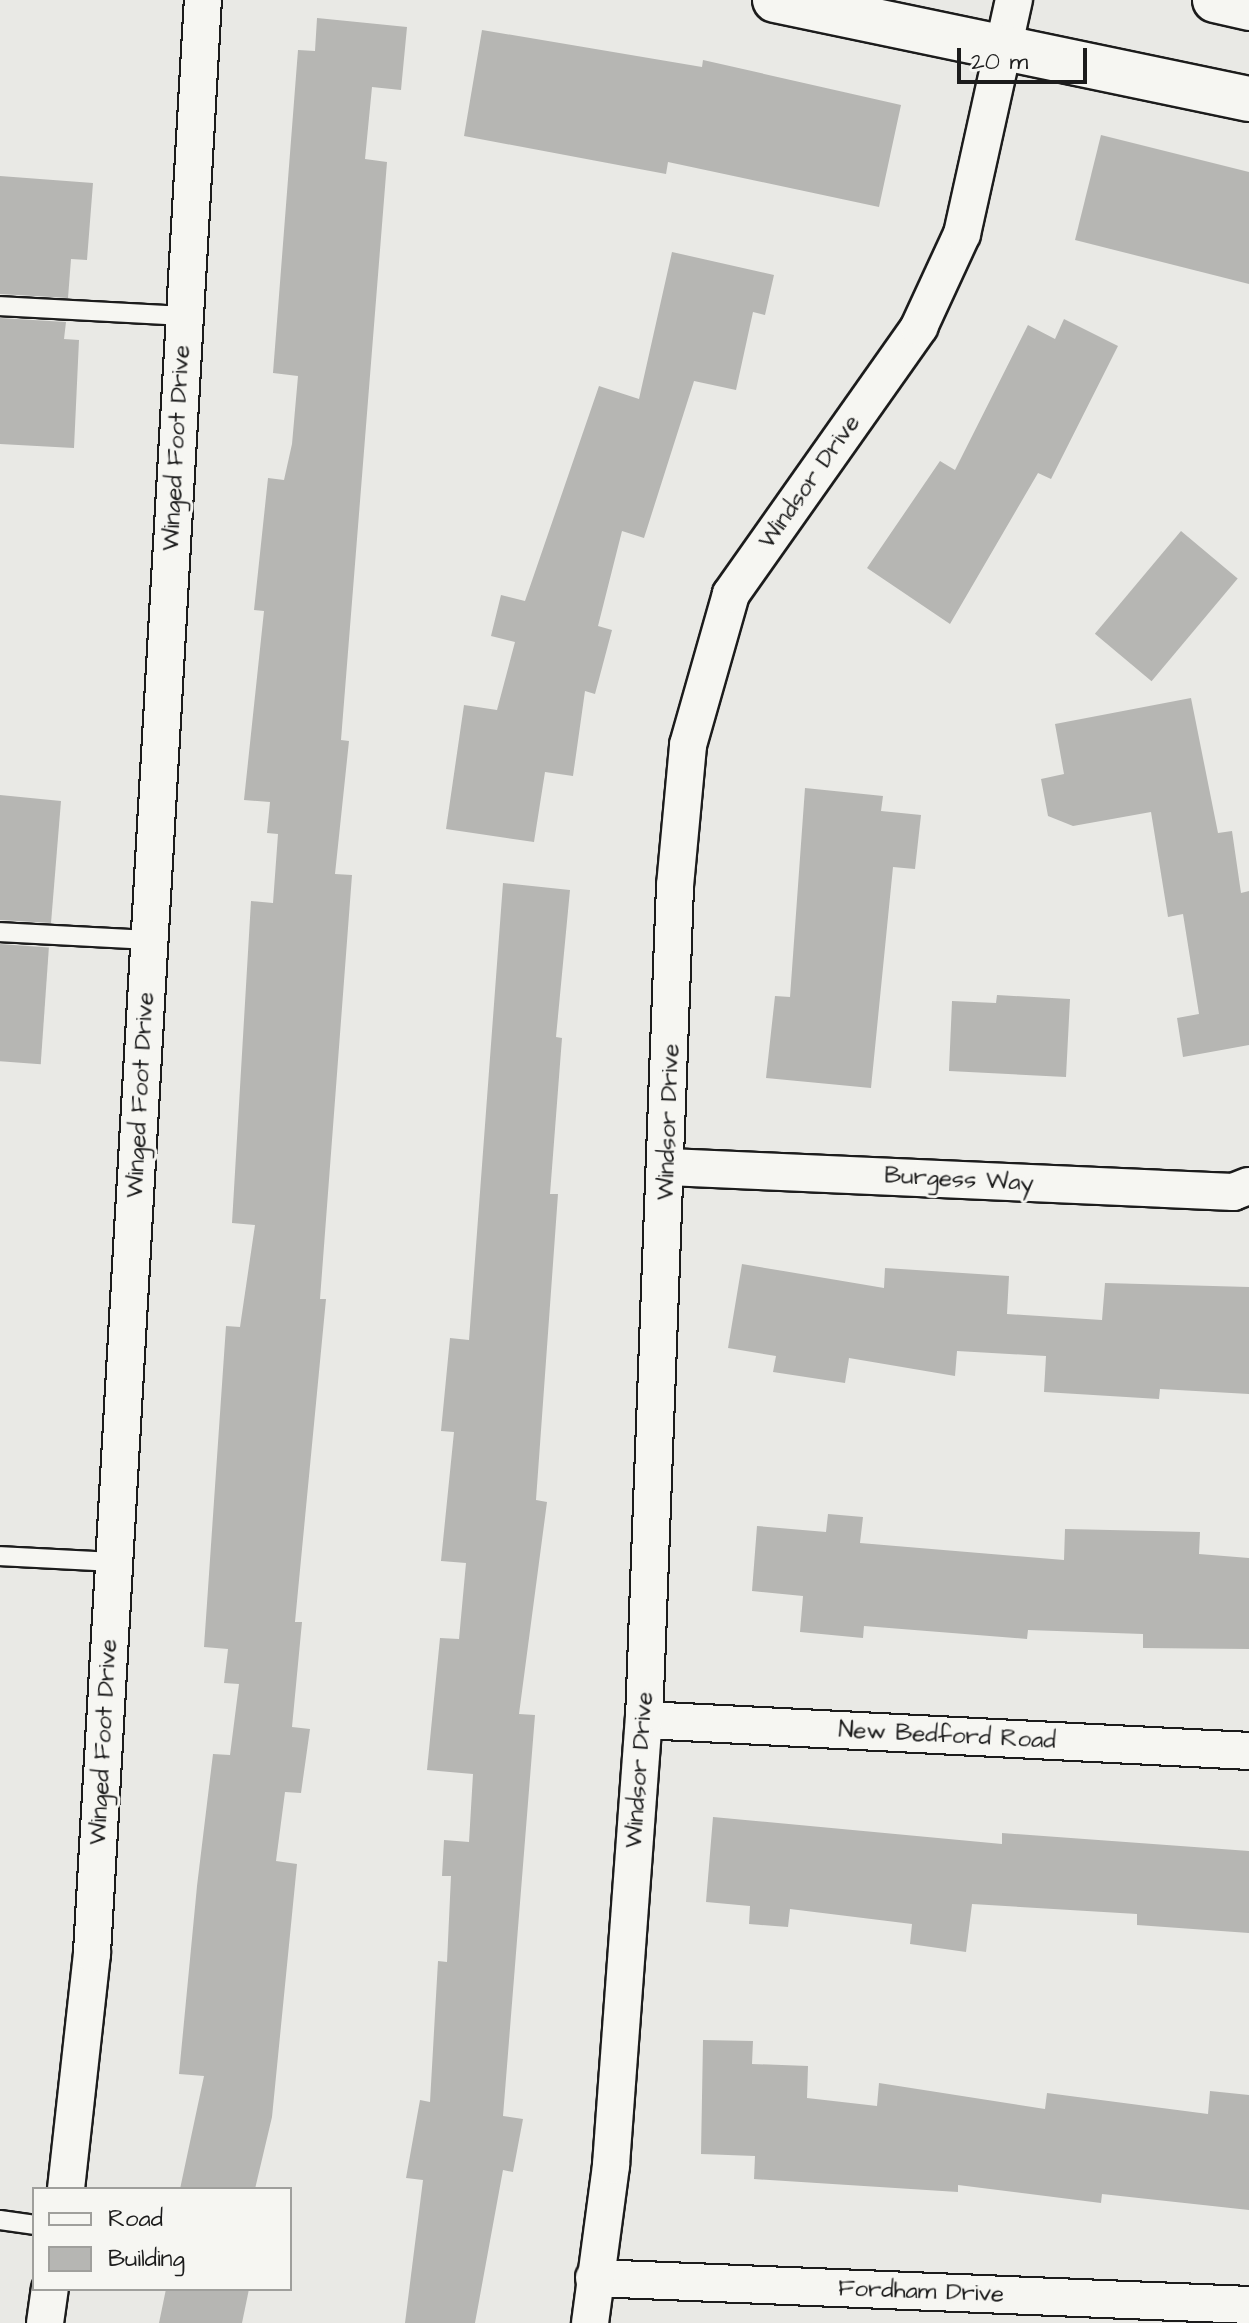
<!DOCTYPE html>
<style>
body{margin:0}
#map{position:relative;width:1249px;height:2323px;overflow:hidden;background:#e9e9e5;font-family:"Architects Daughter",sans-serif}
div>[style]{position:absolute}
.building>*{inset:0;background:#b6b6b3;transform-origin:0 0}
.roads{filter:drop-shadow(2px 0 #1c1c1c) drop-shadow(-2px 0 #1c1c1c) drop-shadow(0 2px #1c1c1c) drop-shadow(0 -2px #1c1c1c)}
.service>*{height:18px;margin:-9px;padding:0 9px;transform-origin:9px;border-radius:9px;background:#f6f6f2}
.minor>*{height:36px;margin:-18px;padding:0 18px;transform-origin:18px;border-radius:18px;background:#f6f6f2}
.tertiary>*{height:44px;margin:-22px;padding:0 22px;transform-origin:22px;border-radius:22px;background:#f6f6f2}
span{translate:-50% -50%;white-space:nowrap;text-align:center;line-height:1.15;-webkit-text-stroke:6px #f6f6f2;paint-order:stroke}
.street-label{font-size:24px;color:#1c1c1c}
.legend{position:absolute;left:32px;top:2187px;width:260px;height:104px;box-sizing:border-box;background:#f6f6f2;border:2px solid #9f9f9c;margin:0;padding:10px 14px;list-style:none;font-size:24px;color:#1c1c1c}
.legend li{display:flex;align-items:center;gap:16px;height:40px}
.legend b{width:40px;border:2px solid #9f9f9c}
.scale{position:absolute;left:957px;top:48px;width:130px;height:36px;box-sizing:border-box;border:4px solid #1c1c1c;border-top:0;padding-left:10px;font-size:24px;line-height:28px;white-space:nowrap;color:#1c1c1c;-webkit-text-stroke:6px #f6f6f2;paint-order:stroke}
</style>
<div id="map">
<div class="building">
<div style="clip-path:polygon(317px 18px,407px 27px,401px 90px,372px 87px,365px 159px,387px 162px,341px 740px,349px 741px,335px 874px,352px 875px,320px 1299px,326px 1299px,295px 1622px,302px 1622px,292px 1727px,310px 1729px,301px 1793px,285px 1792px,276px 1861px,297px 1864px,272px 2117px,255px 2189px,180px 2189px,204px 2076px,179px 2074px,197px 1886px,213px 1754px,230px 1755px,239px 1684px,224px 1683px,228px 1649px,204px 1647px,226px 1326px,240px 1327px,255px 1225px,232px 1223px,251px 901px,273px 903px,278px 834px,267px 833px,270px 802px,244px 800px,264px 611px,254px 610px,268px 478px,284px 480px,292px 444px,298px 376px,273px 373px,298px 50px,315px 51px)"></div>
<div style="clip-path:polygon(482px 30px,702px 67px,703px 60px,901px 105px,879px 207px,668px 162px,666px 174px,464px 136px)"></div>
<div style="clip-path:polygon(1101px 135px,1249px 172px,1249px 284px,1075px 240px)"></div>
<div style="clip-path:polygon(0 176px,93px 183px,87px 260px,71px 259px,68px 298px,0 294px)"></div>
<div style="clip-path:polygon(672px 252px,774px 275px,765px 315px,753px 312px,736px 390px,694px 381px,644px 538px,622px 531px,598px 626px,612px 630px,595px 694px,585px 691px,573px 776px,545px 772px,534px 842px,446px 829px,464px 705px,497px 710px,515px 642px,491px 636px,501px 595px,525px 601px,599px 386px,639px 399px)"></div>
<div style="clip-path:polygon(0 318px,66px 322px,64px 339px,79px 340px,74px 448px,0 444px)"></div>
<div style="clip-path:polygon(1064px 319px,1118px 346px,1051px 479px,1038px 473px,950px 624px,867px 568px,940px 461px,955px 470px,1028px 325px,1055px 339px)"></div>
<div style="left:1181px;top:531px;width:74px;height:134px;rotate:40deg"></div>
<div style="clip-path:polygon(1191px 698px,1218px 833px,1232px 831px,1241px 893px,1249px 891px,1249px 1045px,1183px 1057px,1177px 1018px,1199px 1014px,1183px 914px,1168px 917px,1151px 812px,1073px 826px,1048px 816px,1041px 779px,1064px 774px,1055px 724px)"></div>
<div style="clip-path:polygon(805px 788px,883px 796px,881px 811px,921px 815px,915px 869px,893px 867px,871px 1088px,766px 1078px,775px 996px,790px 997px)"></div>
<div style="clip-path:polygon(0 795px,61px 801px,51px 923px,0 920px)"></div>
<div style="clip-path:polygon(503px 883px,570px 890px,556px 1037px,562px 1038px,550px 1194px,558px 1194px,536px 1500px,547px 1502px,519px 1714px,535px 1715px,503px 2116px,523px 2119px,513px 2172px,503px 2170px,475px 2323px,405px 2323px,423px 2180px,406px 2178px,420px 2100px,430px 2102px,438px 1961px,447px 1962px,451px 1876px,442px 1876px,444px 1840px,469px 1842px,473px 1774px,427px 1770px,440px 1638px,459px 1639px,466px 1563px,441px 1561px,454px 1432px,441px 1431px,450px 1338px,469px 1340px)"></div>
<div style="left:0;top:944px;width:49px;height:117px;rotate:4deg"></div>
<div style="clip-path:polygon(997px 995px,1070px 999px,1066px 1077px,949px 1071px,952px 1001px,996px 1003px)"></div>
<div style="clip-path:polygon(742px 1264px,884px 1288px,885px 1268px,1009px 1276px,1007px 1314px,1102px 1320px,1105px 1283px,1249px 1287px,1249px 1394px,1160px 1389px,1159px 1399px,1044px 1392px,1046px 1356px,957px 1351px,955px 1376px,849px 1358px,845px 1383px,773px 1372px,776px 1356px,728px 1348px)"></div>
<div style="clip-path:polygon(828px 1514px,863px 1517px,860px 1543px,1064px 1560px,1065px 1529px,1200px 1532px,1199px 1554px,1249px 1558px,1249px 1649px,1143px 1648px,1143px 1634px,1028px 1630px,1027px 1639px,864px 1626px,863px 1638px,800px 1632px,803px 1596px,752px 1591px,757px 1526px,826px 1532px)"></div>
<div style="clip-path:polygon(713px 1817px,1002px 1844px,1002px 1833px,1249px 1851px,1249px 1933px,1137px 1925px,1137px 1914px,972px 1904px,966px 1952px,910px 1944px,912px 1924px,790px 1909px,788px 1927px,749px 1924px,750px 1906px,706px 1902px)"></div>
<div style="clip-path:polygon(703px 2040px,753px 2041px,752px 2064px,808px 2066px,807px 2098px,877px 2106px,879px 2083px,1045px 2109px,1047px 2093px,1208px 2114px,1210px 2091px,1249px 2095px,1249px 2210px,1102px 2194px,1101px 2203px,958px 2185px,958px 2192px,754px 2179px,755px 2156px,701px 2154px)"></div>
<div style="clip-path:polygon(166px 2289px,249px 2289px,242px 2323px,159px 2323px)"></div>
</div>
<div class="roads">
<div class="service">
<div style="left:0;top:306px;width:185px;rotate:3.1deg"></div>
<div style="left:0;top:932px;width:150px;rotate:3.1deg"></div>
<div style="left:0;top:1556px;width:115px;rotate:3deg"></div>
<div style="left:0;top:2220px;width:34px;rotate:8deg"></div>
</div>
<div class="minor">
<div style="left:668px;top:1167px;width:566px;rotate:2.53deg"></div>
<div style="left:1233px;top:1192px;width:17px;rotate:-21deg"></div>
<div style="left:644px;top:1720px;width:606px;rotate:2.93deg"></div>
<div style="left:66px;top:2189px;width:237px;rotate:-83.7deg"></div>
<div style="left:92px;top:1953px;width:1956px;rotate:-86.75deg"></div>
<div style="left:594px;top:2278px;width:656px;rotate:2.36deg"></div>
<div style="left:45px;top:2323px;width:34px;rotate:-82deg"></div>
<div style="left:590px;top:2323px;width:159px;rotate:-82.4deg"></div>
<div style="left:611px;top:2165px;width:446px;rotate:-85.8deg"></div>
<div style="left:644px;top:1720px;width:835px;rotate:-87.87deg"></div>
<div style="left:675px;top:886px;width:142px;rotate:-84.7deg"></div>
<div style="left:688px;top:745px;width:157px;rotate:-74.1deg"></div>
<div style="left:731px;top:594px;width:327px;rotate:-54.8deg"></div>
<div style="left:919px;top:327px;width:102px;rotate:-65.2deg"></div>
<div style="left:962px;top:234px;width:240px;rotate:-77.5deg"></div>
</div>
<div class="tertiary">
<div style="left:775px;top:0;width:484px;rotate:11.8deg"></div>
<div style="left:1215px;top:0;width:35px;rotate:13deg"></div>
</div>
</div>
<div class="street-label">
<span style="left:177px;top:448px;rotate:-87deg">Winged Foot Drive</span>
<span style="left:810px;top:482px;rotate:-55deg">Windsor Drive</span>
<span style="left:141px;top:1095px;rotate:-87deg">Winged Foot Drive</span>
<span style="left:669px;top:1122px;rotate:-88deg">Windsor Drive</span>
<span style="left:959px;top:1180px;rotate:3deg">Burgess Way</span>
<span style="left:947px;top:1736px;rotate:3deg">New Bedford Road</span>
<span style="left:104px;top:1742px;rotate:-87deg">Winged Foot Drive</span>
<span style="left:640px;top:1770px;rotate:-86deg">Windsor Drive</span>
<span style="left:921px;top:2292px;rotate:2deg">Fordham Drive</span>
</div>
<ul class="legend">
<li><b style="height:10px;background:#f6f6f2"></b>Road</li>
<li><b style="height:22px;background:#b6b6b3"></b>Building</li>
</ul>
<div class="scale">20 m</div>
</div>
